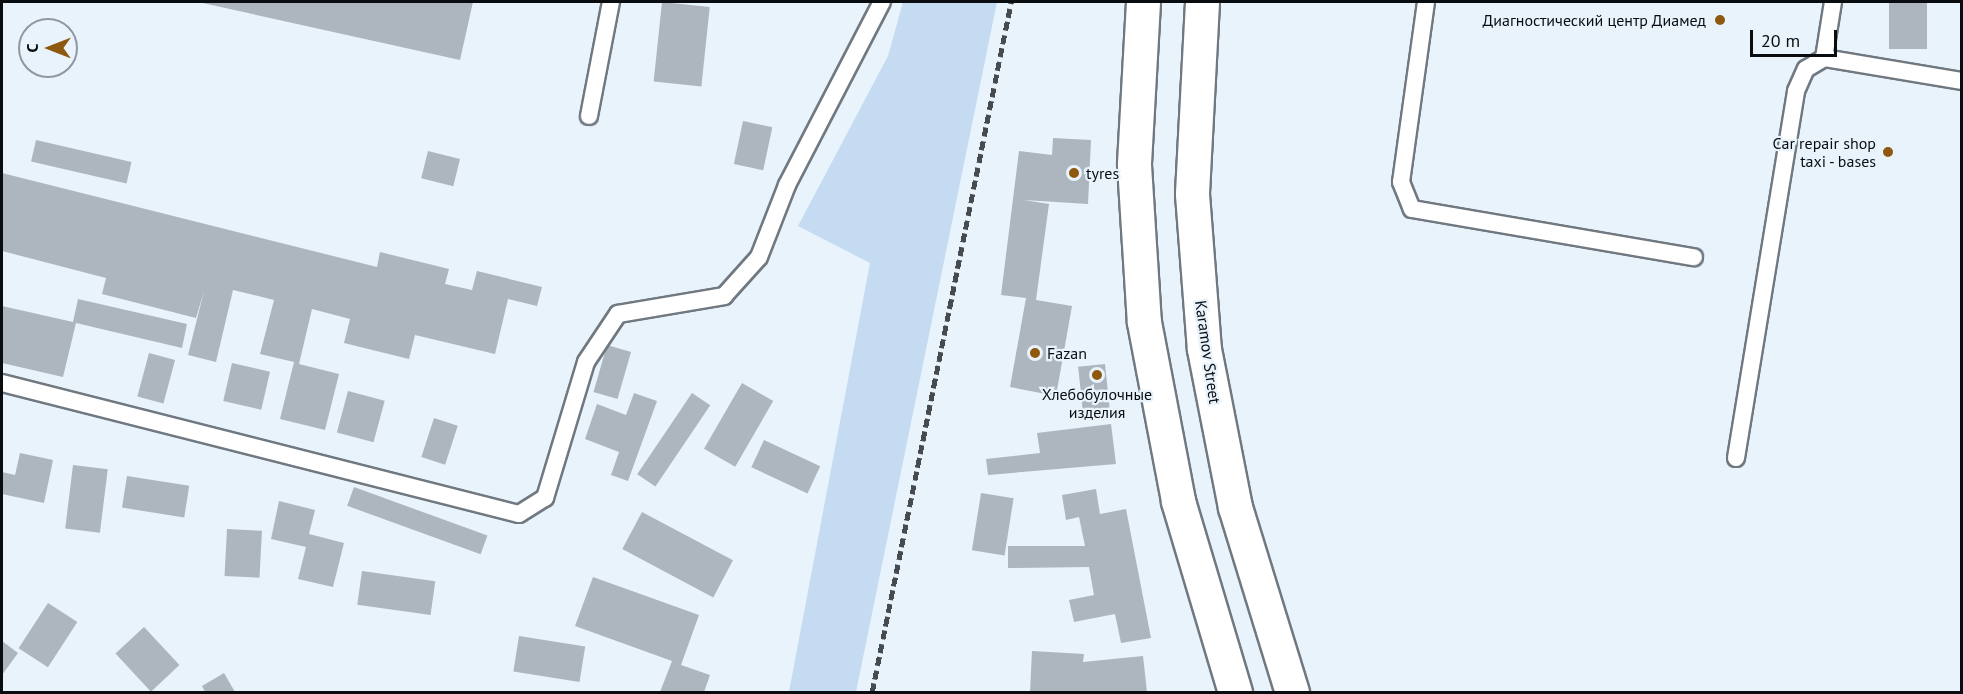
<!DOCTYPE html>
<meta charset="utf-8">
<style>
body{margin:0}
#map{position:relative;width:1963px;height:694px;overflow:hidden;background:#e9f3fc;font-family:"PT Sans",sans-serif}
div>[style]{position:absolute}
.green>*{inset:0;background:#c4dbf1}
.building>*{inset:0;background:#adb6be;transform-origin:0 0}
.roads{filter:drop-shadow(2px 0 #707880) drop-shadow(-2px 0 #707880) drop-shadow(0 2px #707880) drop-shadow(0 -2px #707880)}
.service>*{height:16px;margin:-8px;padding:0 8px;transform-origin:8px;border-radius:8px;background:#fff}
.secondary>*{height:33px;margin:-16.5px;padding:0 16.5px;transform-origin:16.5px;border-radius:16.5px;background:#fff}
.rail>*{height:4.5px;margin-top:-2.25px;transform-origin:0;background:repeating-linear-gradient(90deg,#464b4f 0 9px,transparent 0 13.5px)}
.dots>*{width:16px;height:16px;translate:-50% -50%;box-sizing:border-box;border:3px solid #e9f3fc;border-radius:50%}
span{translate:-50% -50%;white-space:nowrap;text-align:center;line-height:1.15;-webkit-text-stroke:4.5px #e9f3fc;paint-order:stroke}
.poi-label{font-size:16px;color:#0a0d10}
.right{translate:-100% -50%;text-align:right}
.left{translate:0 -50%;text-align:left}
.street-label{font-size:16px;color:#0a0d10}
.frame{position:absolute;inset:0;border:3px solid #0a0d10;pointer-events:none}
.north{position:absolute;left:18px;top:18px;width:60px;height:60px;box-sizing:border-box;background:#e9f3fc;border:2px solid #90979e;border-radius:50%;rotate:270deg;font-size:16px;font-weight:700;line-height:24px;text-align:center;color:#0a0d10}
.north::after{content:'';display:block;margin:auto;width:21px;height:27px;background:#8f580f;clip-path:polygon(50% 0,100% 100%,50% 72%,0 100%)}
.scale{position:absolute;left:1750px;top:30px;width:87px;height:27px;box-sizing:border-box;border:3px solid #0a0d10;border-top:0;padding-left:8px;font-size:18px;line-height:21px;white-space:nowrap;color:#0a0d10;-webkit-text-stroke:4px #e9f3fc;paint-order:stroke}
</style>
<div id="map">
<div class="green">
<div style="clip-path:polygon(903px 2px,997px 2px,856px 692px,789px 692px,870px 263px,798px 226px,888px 56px)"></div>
</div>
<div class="building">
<div style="clip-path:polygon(198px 2px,473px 2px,460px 60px)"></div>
<div style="left:662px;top:2px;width:48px;height:80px;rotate:6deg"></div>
<div style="left:1889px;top:2px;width:38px;height:47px"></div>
<div style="left:743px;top:121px;width:30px;height:44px;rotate:12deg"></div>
<div style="clip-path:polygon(1053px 138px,1091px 140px,1088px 204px,1024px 200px,1049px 204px,1036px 300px,1072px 306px,1056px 396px,1010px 387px,1026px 298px,1001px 295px,1019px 151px,1052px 155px)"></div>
<div style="left:36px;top:140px;width:98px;height:22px;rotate:13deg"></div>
<div style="left:428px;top:151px;width:33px;height:28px;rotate:14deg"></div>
<div style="clip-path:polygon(2px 173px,377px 267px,380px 252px,449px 269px,445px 284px,472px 290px,477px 271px,542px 287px,537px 306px,508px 299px,495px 354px,415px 335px,409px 359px,344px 343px,350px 319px,312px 309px,299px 364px,339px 374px,325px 430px,280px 419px,294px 362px,260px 354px,274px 300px,233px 290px,216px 362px,188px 355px,204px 291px,196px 318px,102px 294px,106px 278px,2px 251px)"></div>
<div style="clip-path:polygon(78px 299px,187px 324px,182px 348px,76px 323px,63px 377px,2px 363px,2px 306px,73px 322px)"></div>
<div style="left:607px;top:345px;width:25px;height:49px;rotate:16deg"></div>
<div style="left:149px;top:353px;width:27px;height:45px;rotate:15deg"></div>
<div style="left:232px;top:363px;width:39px;height:39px;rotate:13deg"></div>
<div style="left:1105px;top:364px;width:44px;height:27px;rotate:84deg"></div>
<div style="left:742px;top:383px;width:36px;height:76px;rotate:30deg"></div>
<div style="left:348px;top:391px;width:38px;height:43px;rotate:15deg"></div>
<div style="clip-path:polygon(634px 393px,657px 401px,628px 481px,611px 475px,619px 452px,585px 439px,597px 404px,626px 415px)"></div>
<div style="left:692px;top:393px;width:22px;height:98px;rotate:34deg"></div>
<div style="left:434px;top:418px;width:25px;height:41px;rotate:18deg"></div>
<div style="clip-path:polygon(1111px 424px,1116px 464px,988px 475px,986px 459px,1040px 453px,1037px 433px)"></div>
<div style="left:764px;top:440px;width:62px;height:30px;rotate:25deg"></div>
<div style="clip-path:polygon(20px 453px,53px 460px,44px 503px,2px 494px,2px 472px,15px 475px)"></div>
<div style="left:73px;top:465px;width:35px;height:64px;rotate:7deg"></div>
<div style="left:127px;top:476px;width:63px;height:32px;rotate:9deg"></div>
<div style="left:354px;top:487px;width:142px;height:20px;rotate:20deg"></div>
<div style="clip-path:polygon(1096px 489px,1100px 514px,1126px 509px,1151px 638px,1121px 643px,1115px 614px,1074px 622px,1069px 600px,1094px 595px,1089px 567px,1008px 568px,1008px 546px,1085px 546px,1079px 517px,1066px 520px,1062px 495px)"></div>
<div style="left:981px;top:493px;width:33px;height:58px;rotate:9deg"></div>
<div style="clip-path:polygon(279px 501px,315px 510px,309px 534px,344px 543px,333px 587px,298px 579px,306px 547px,271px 539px)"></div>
<div style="left:642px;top:512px;width:103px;height:42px;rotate:28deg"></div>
<div style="left:227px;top:529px;width:35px;height:47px;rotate:3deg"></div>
<div style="left:362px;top:571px;width:74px;height:34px;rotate:8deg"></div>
<div style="clip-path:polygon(593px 577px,699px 615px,681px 665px,710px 675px,704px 692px,660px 692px,672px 661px,575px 626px)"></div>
<div style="left:48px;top:603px;width:35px;height:54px;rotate:33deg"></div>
<div style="left:144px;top:627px;width:52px;height:39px;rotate:47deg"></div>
<div style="left:519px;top:636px;width:67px;height:36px;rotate:9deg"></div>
<div style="clip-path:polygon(2px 641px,18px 653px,2px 675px)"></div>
<div style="clip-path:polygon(1032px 651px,1084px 654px,1083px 662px,1143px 656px,1147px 692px,1030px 692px)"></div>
<div style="clip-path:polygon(224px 673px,235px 692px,205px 692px,202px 686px)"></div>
</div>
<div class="roads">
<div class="service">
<div style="left:1426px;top:2px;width:182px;rotate:97.9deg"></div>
<div style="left:1401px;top:182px;width:29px;rotate:68deg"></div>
<div style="left:1412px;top:209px;width:286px;rotate:9.7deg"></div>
<div style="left:1824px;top:58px;width:57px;rotate:-80.9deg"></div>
<div style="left:589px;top:116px;width:116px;rotate:-79.1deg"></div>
<div style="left:2px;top:383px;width:533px;rotate:14.22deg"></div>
<div style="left:519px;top:514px;width:31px;rotate:-32deg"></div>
<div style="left:545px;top:498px;width:142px;rotate:-73.2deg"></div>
<div style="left:586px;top:362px;width:58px;rotate:-56.3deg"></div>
<div style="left:618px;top:314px;width:108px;rotate:-9.6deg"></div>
<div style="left:724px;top:296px;width:52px;rotate:-48.1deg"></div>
<div style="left:759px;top:257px;width:77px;rotate:-68.7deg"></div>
<div style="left:787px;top:185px;width:206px;rotate:-62.6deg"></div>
<div style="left:1736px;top:458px;width:372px;rotate:-80.7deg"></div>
<div style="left:1796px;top:91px;width:24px;rotate:-66deg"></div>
<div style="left:1806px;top:69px;width:21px;rotate:-31deg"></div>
<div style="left:1824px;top:58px;width:140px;rotate:9.5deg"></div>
</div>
<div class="secondary">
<div style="left:1143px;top:2px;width:163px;rotate:93.2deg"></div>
<div style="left:1134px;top:165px;width:157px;rotate:86.4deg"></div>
<div style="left:1144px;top:322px;width:182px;rotate:79.2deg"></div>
<div style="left:1178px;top:501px;width:199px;rotate:73.4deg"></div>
<div style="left:1202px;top:2px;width:192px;rotate:93deg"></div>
<div style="left:1192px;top:194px;width:155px;rotate:85.6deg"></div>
<div style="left:1204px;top:349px;width:161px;rotate:78.9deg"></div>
<div style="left:1235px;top:507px;width:194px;rotate:72.9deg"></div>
</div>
</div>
<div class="rail">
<div style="left:872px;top:692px;width:704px;rotate:-78.61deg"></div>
</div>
<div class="dots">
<div style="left:1720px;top:20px;background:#8f580f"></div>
<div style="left:1888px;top:152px;background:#8f580f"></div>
<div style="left:1074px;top:173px;background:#8f580f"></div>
<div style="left:1035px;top:353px;background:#8f580f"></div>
<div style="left:1097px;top:375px;background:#8f580f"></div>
</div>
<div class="poi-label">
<span class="right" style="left:1706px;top:20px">Диагностический центр Диамед</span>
<span class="right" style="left:1876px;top:152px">Car repair shop<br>taxi - bases</span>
<span class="left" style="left:1086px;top:173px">tyres</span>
<span class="left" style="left:1047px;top:353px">Fazan</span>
<span style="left:1097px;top:403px">Хлебобулочные<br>изделия</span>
</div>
<div class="street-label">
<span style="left:1208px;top:352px;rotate:82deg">Karamov Street</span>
</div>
<div class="frame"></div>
<div class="north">С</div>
<div class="scale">20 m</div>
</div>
